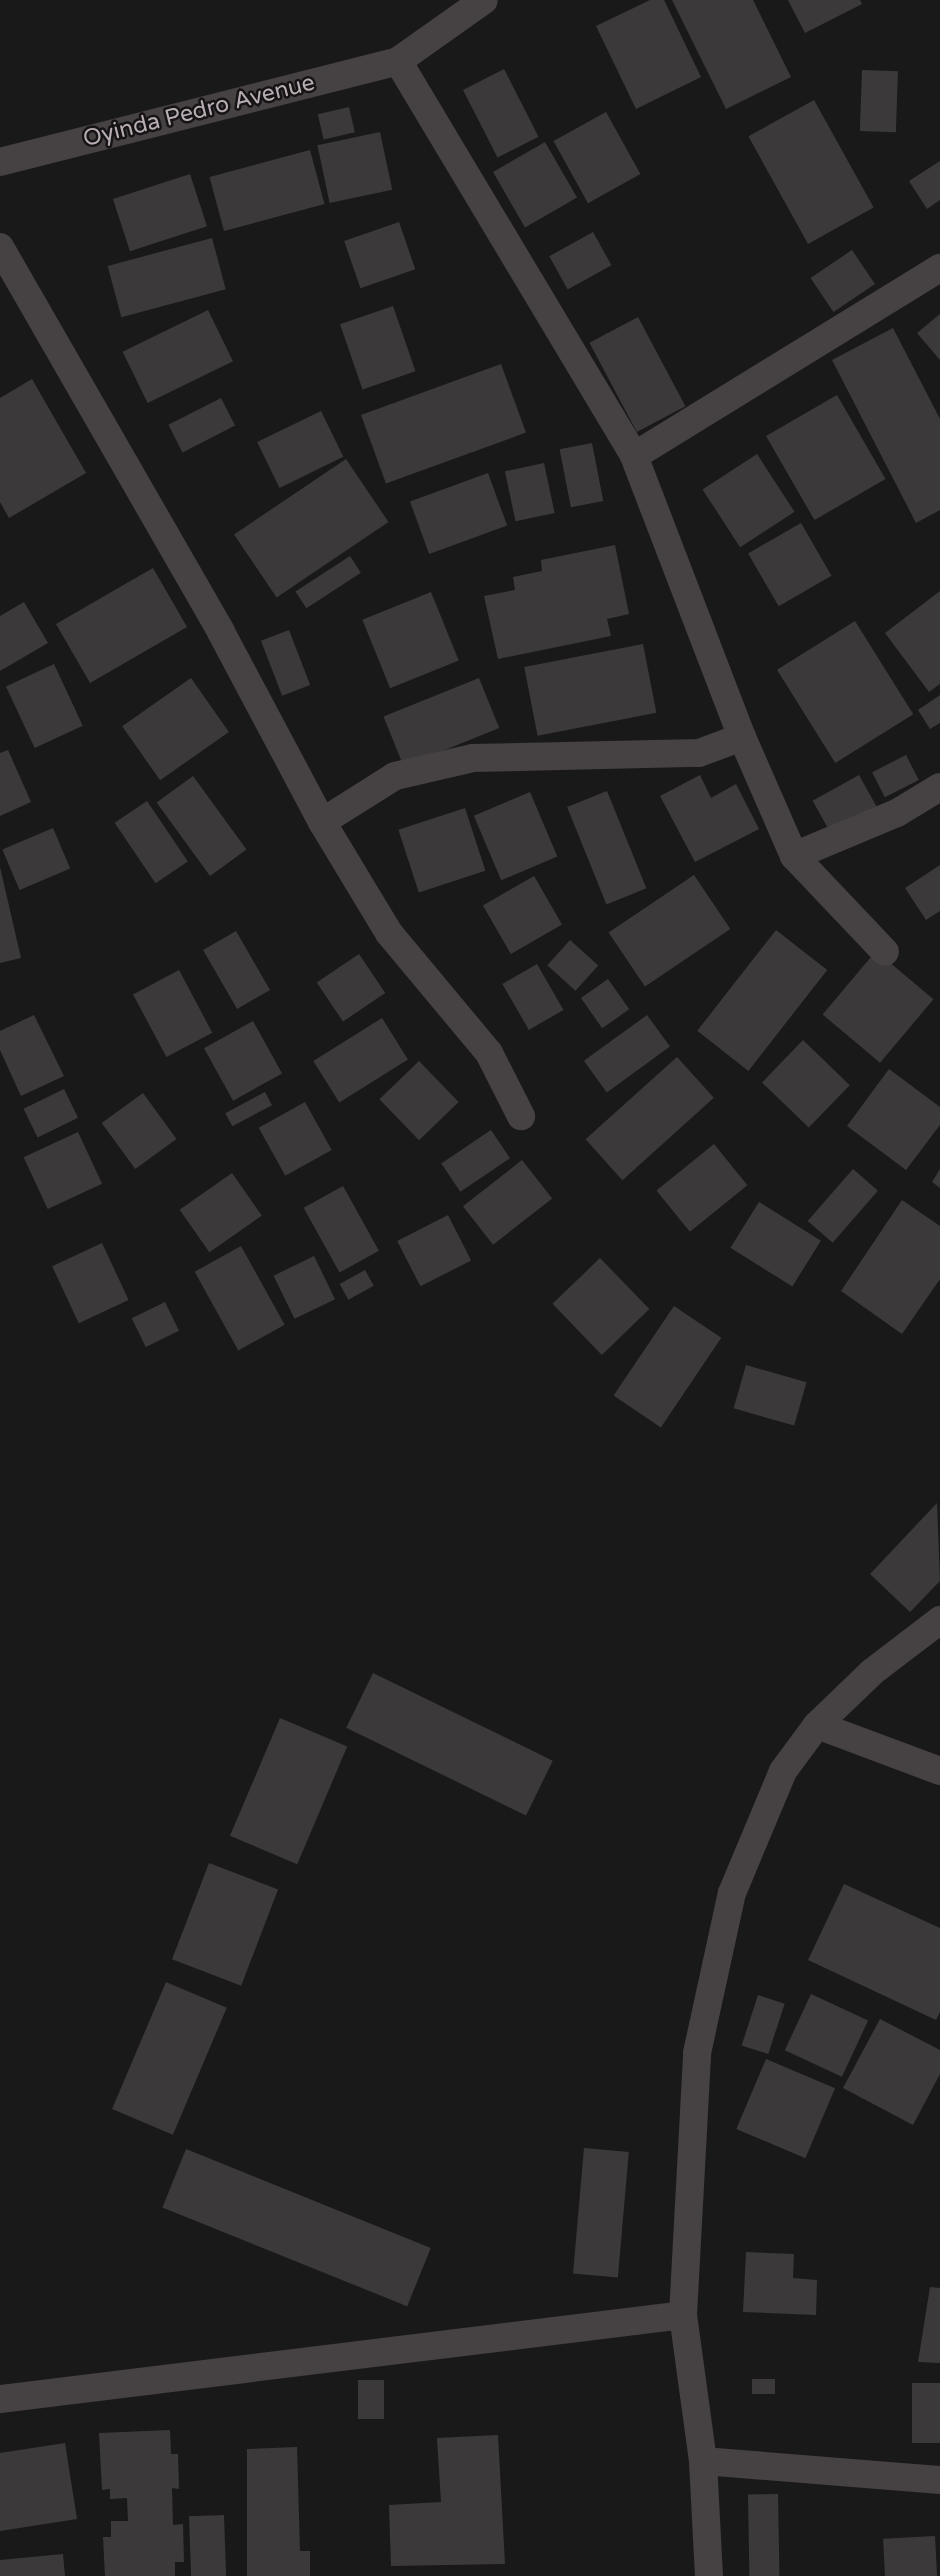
<!DOCTYPE html>
<style>
body{margin:0}
#map{position:relative;width:940px;height:2576px;overflow:hidden;background:#1a1919;font-family:"Varela Round",sans-serif}
div>[style]{position:absolute}
.building>*{inset:0;background:#3c393a;transform-origin:0 0}
.minor>*{height:28px;margin:-14px;padding:0 14px;transform-origin:14px;border-radius:14px;background:#464143}
span{translate:-50% -50%;white-space:nowrap;text-align:center;line-height:1.15;-webkit-text-stroke:5px #151314;paint-order:stroke}
.street-label{font-size:23px;color:#b8adb4}
</style>
<div id="map">
<div class="building">
<div style="clip-path:polygon(650px 0,664px 0,701px 77px,636px 109px,596px 26px)"></div>
<div style="clip-path:polygon(672px 0,753px 0,791px 77px,726px 109px)"></div>
<div style="clip-path:polygon(788px 0,860px 0,862px 4px,805px 33px)"></div>
<div style="left:504px;top:69px;width:76px;height:46px;rotate:63deg"></div>
<div style="left:862px;top:70px;width:36px;height:61px;rotate:2deg"></div>
<div style="left:814px;top:100px;width:123px;height:75px;rotate:61deg"></div>
<div style="left:349px;top:107px;width:26px;height:32px;rotate:77deg"></div>
<div style="left:606px;top:112px;width:71px;height:60px;rotate:61deg"></div>
<div style="left:380px;top:132px;width:59px;height:64px;rotate:78deg"></div>
<div style="left:545px;top:142px;width:64px;height:60px;rotate:60deg"></div>
<div style="left:310px;top:150px;width:56px;height:104px;rotate:75deg"></div>
<div style="clip-path:polygon(940px 161px,940px 200px,927px 209px,909px 181px)"></div>
<div style="left:190px;top:174px;width:55px;height:81px;rotate:72deg"></div>
<div style="left:399px;top:222px;width:50px;height:58px;rotate:71deg"></div>
<div style="left:593px;top:232px;width:38px;height:50px;rotate:61deg"></div>
<div style="left:212px;top:238px;width:53px;height:108px;rotate:75deg"></div>
<div style="left:852px;top:250px;width:41px;height:50px;rotate:56deg"></div>
<div style="left:393px;top:306px;width:69px;height:56px;rotate:71deg"></div>
<div style="left:208px;top:310px;width:57px;height:95px;rotate:64deg"></div>
<div style="clip-path:polygon(940px 314px,940px 360px,917px 333px)"></div>
<div style="left:638px;top:317px;width:101px;height:55px;rotate:62deg"></div>
<div style="clip-path:polygon(893px 328px,940px 419px,940px 510px,916px 523px,832px 360px)"></div>
<div style="left:501px;top:364px;width:73px;height:149px;rotate:70deg"></div>
<div style="clip-path:polygon(32px 379px,86px 473px,9px 518px,0 502px,0 398px)"></div>
<div style="left:837px;top:395px;width:97px;height:82px;rotate:60deg"></div>
<div style="left:221px;top:398px;width:31px;height:59px;rotate:63deg"></div>
<div style="left:321px;top:411px;width:51px;height:71px;rotate:64deg"></div>
<div style="left:592px;top:443px;width:59px;height:33px;rotate:79deg"></div>
<div style="left:757px;top:454px;width:69px;height:65px;rotate:57deg"></div>
<div style="left:346px;top:459px;width:76px;height:135px;rotate:56deg"></div>
<div style="left:544px;top:463px;width:51px;height:40px;rotate:78deg"></div>
<div style="left:488px;top:473px;width:56px;height:83px;rotate:70deg"></div>
<div style="left:801px;top:523px;width:61px;height:61px;rotate:60deg"></div>
<div style="clip-path:polygon(615px 545px,629px 614px,607px 619px,611px 636px,498px 659px,484px 596px,515px 590px,513px 577px,542px 571px,541px 560px)"></div>
<div style="left:350px;top:556px;width:20px;height:65px;rotate:57deg"></div>
<div style="left:153px;top:568px;width:68px;height:112px;rotate:60deg"></div>
<div style="clip-path:polygon(940px 591px,940px 684px,929px 692px,885px 633px)"></div>
<div style="left:431px;top:592px;width:74px;height:74px;rotate:68deg"></div>
<div style="clip-path:polygon(24px 602px,48px 643px,0 671px,0 616px)"></div>
<div style="left:855px;top:621px;width:110px;height:92px;rotate:58deg"></div>
<div style="left:289px;top:630px;width:59px;height:30px;rotate:69deg"></div>
<div style="left:643px;top:644px;width:70px;height:121px;rotate:79deg"></div>
<div style="left:54px;top:664px;width:68px;height:53px;rotate:65deg"></div>
<div style="left:191px;top:678px;width:66px;height:84px;rotate:55deg"></div>
<div style="left:479px;top:678px;width:54px;height:103px;rotate:68deg"></div>
<div style="clip-path:polygon(940px 695px,940px 723px,930px 729px,918px 710px)"></div>
<div style="clip-path:polygon(8px 750px,31px 802px,0 816px,0 753px)"></div>
<div style="left:906px;top:755px;width:28px;height:38px;rotate:63deg"></div>
<div style="clip-path:polygon(700px 775px,711px 798px,736px 784px,759px 829px,695px 862px,660px 796px)"></div>
<div style="left:859px;top:775px;width:37px;height:53px;rotate:61deg"></div>
<div style="left:193px;top:776px;width:91px;height:45px;rotate:54deg"></div>
<div style="left:607px;top:791px;width:105px;height:43px;rotate:68deg"></div>
<div style="left:530px;top:792px;width:70px;height:61px;rotate:67deg"></div>
<div style="left:147px;top:801px;width:73px;height:39px;rotate:56deg"></div>
<div style="left:465px;top:808px;width:66px;height:70px;rotate:72deg"></div>
<div style="left:53px;top:828px;width:44px;height:55px;rotate:67deg"></div>
<div style="clip-path:polygon(940px 865px,940px 911px,926px 920px,905px 888px)"></div>
<div style="clip-path:polygon(0 867px,21px 958px,0 963px)"></div>
<div style="left:694px;top:875px;width:65px;height:103px;rotate:56deg"></div>
<div style="left:534px;top:876px;width:56px;height:59px;rotate:60deg"></div>
<div style="left:776px;top:930px;width:65px;height:128px;rotate:38deg"></div>
<div style="left:236px;top:931px;width:68px;height:38px;rotate:60deg"></div>
<div style="left:570px;top:940px;width:38px;height:34px;rotate:42deg"></div>
<div style="left:876px;top:951px;width:75px;height:83px;rotate:40deg"></div>
<div style="left:359px;top:954px;width:47px;height:51px;rotate:56deg"></div>
<div style="left:537px;top:964px;width:53px;height:40px;rotate:60deg"></div>
<div style="left:179px;top:970px;width:71px;height:52px;rotate:62deg"></div>
<div style="left:608px;top:979px;width:37px;height:33px;rotate:55deg"></div>
<div style="clip-path:polygon(34px 1015px,64px 1076px,21px 1096px,0 1050px,0 1031px)"></div>
<div style="left:647px;top:1015px;width:39px;height:78px;rotate:54deg"></div>
<div style="left:382px;top:1018px;width:49px;height:81px;rotate:58deg"></div>
<div style="left:253px;top:1021px;width:60px;height:56px;rotate:61deg"></div>
<div style="left:803px;top:1040px;width:65px;height:59px;rotate:44deg"></div>
<div style="left:677px;top:1057px;width:55px;height:123px;rotate:48deg"></div>
<div style="left:419px;top:1061px;width:57px;height:55px;rotate:46deg"></div>
<div style="clip-path:polygon(889px 1069px,940px 1107px,940px 1125px,906px 1170px,847px 1126px)"></div>
<div style="left:64px;top:1089px;width:32px;height:45px;rotate:64deg"></div>
<div style="left:265px;top:1092px;width:15px;height:45px;rotate:62deg"></div>
<div style="left:143px;top:1093px;width:57px;height:51px;rotate:54deg"></div>
<div style="left:305px;top:1102px;width:55px;height:53px;rotate:61deg"></div>
<div style="left:491px;top:1130px;width:34px;height:60px;rotate:56deg"></div>
<div style="left:78px;top:1132px;width:57px;height:60px;rotate:65deg"></div>
<div style="left:714px;top:1144px;width:53px;height:74px;rotate:51deg"></div>
<div style="left:522px;top:1160px;width:49px;height:75px;rotate:52deg"></div>
<div style="left:853px;top:1169px;width:33px;height:69px;rotate:41deg"></div>
<div style="clip-path:polygon(940px 1169px,940px 1188px,932px 1182px)"></div>
<div style="left:232px;top:1173px;width:52px;height:64px;rotate:55deg"></div>
<div style="left:343px;top:1186px;width:74px;height:45px;rotate:61deg"></div>
<div style="clip-path:polygon(902px 1200px,940px 1226px,940px 1279px,902px 1334px,841px 1291px)"></div>
<div style="left:759px;top:1202px;width:73px;height:54px;rotate:32deg"></div>
<div style="left:448px;top:1215px;width:51px;height:57px;rotate:63deg"></div>
<div style="left:102px;top:1243px;width:63px;height:55px;rotate:65deg"></div>
<div style="left:241px;top:1246px;width:90px;height:53px;rotate:61deg"></div>
<div style="left:314px;top:1256px;width:48px;height:45px;rotate:64deg"></div>
<div style="left:600px;top:1258px;width:71px;height:66px;rotate:46deg"></div>
<div style="left:365px;top:1270px;width:18px;height:29px;rotate:61deg"></div>
<div style="left:165px;top:1302px;width:32px;height:37px;rotate:64deg"></div>
<div style="left:674px;top:1306px;width:57px;height:108px;rotate:34deg"></div>
<div style="left:746px;top:1365px;width:63px;height:45px;rotate:16deg"></div>
<div style="clip-path:polygon(937px 1503px,940px 1581px,910px 1612px,870px 1574px)"></div>
<div style="left:373px;top:1673px;width:200px;height:61px;rotate:26deg"></div>
<div style="left:280px;top:1718px;width:73px;height:128px;rotate:23deg"></div>
<div style="left:209px;top:1863px;width:74px;height:103px;rotate:21deg"></div>
<div style="clip-path:polygon(844px 1884px,940px 1928px,940px 2012px,936px 2020px,808px 1960px)"></div>
<div style="left:166px;top:1982px;width:66px;height:138px;rotate:23deg"></div>
<div style="left:811px;top:1994px;width:63px;height:62px;rotate:25deg"></div>
<div style="left:758px;top:1995px;width:28px;height:53px;rotate:18deg"></div>
<div style="clip-path:polygon(880px 2019px,940px 2050px,940px 2074px,913px 2125px,843px 2088px)"></div>
<div style="left:766px;top:2059px;width:75px;height:76px;rotate:23deg"></div>
<div style="left:584px;top:2148px;width:45px;height:126px;rotate:5deg"></div>
<div style="left:186px;top:2149px;width:264px;height:63px;rotate:22deg"></div>
<div style="clip-path:polygon(746px 2252px,794px 2254px,793px 2278px,817px 2280px,816px 2315px,743px 2312px)"></div>
<div style="clip-path:polygon(930px 2287px,940px 2288px,940px 2363px,918px 2362px)"></div>
<div style="left:775px;top:2379px;width:15px;height:23px;rotate:90deg"></div>
<div style="left:358px;top:2380px;width:26px;height:39px"></div>
<div style="left:912px;top:2383px;width:28px;height:60px"></div>
<div style="clip-path:polygon(170px 2430px,171px 2454px,178px 2454px,179px 2489px,172px 2488px,173px 2525px,183px 2524px,184px 2562px,175px 2562px,175px 2576px,105px 2576px,103px 2537px,111px 2537px,111px 2521px,128px 2521px,127px 2498px,110px 2499px,110px 2489px,102px 2490px,99px 2433px)"></div>
<div style="clip-path:polygon(498px 2435px,505px 2564px,391px 2566px,389px 2505px,441px 2502px,437px 2438px)"></div>
<div style="clip-path:polygon(65px 2443px,77px 2519px,0 2531px,0 2453px)"></div>
<div style="clip-path:polygon(297px 2447px,300px 2551px,310px 2551px,310px 2576px,247px 2576px,247px 2449px)"></div>
<div style="left:778px;top:2494px;width:82px;height:30px;rotate:89deg"></div>
<div style="left:224px;top:2515px;width:61px;height:35px;rotate:88deg"></div>
<div style="left:935px;top:2536px;width:40px;height:52px;rotate:87deg"></div>
<div style="clip-path:polygon(63px 2554px,65px 2576px,0 2576px,0 2560px)"></div>
</div>
<div class="minor">
<div style="left:398px;top:61px;width:460px;rotate:59.1deg"></div>
<div style="left:634px;top:456px;width:301px;rotate:69deg"></div>
<div style="left:742px;top:737px;width:130px;rotate:66.4deg"></div>
<div style="left:794px;top:856px;width:132px;rotate:46.5deg"></div>
<div style="left:0;top:162px;width:411px;rotate:-14.2deg"></div>
<div style="left:398px;top:61px;width:105px;rotate:-35.3deg"></div>
<div style="left:0;top:247px;width:444px;rotate:60.1deg"></div>
<div style="left:221px;top:632px;width:215px;rotate:62deg"></div>
<div style="left:322px;top:822px;width:130px;rotate:58.9deg"></div>
<div style="left:389px;top:933px;width:156px;rotate:50.2deg"></div>
<div style="left:489px;top:1053px;width:71px;rotate:63.1deg"></div>
<div style="left:634px;top:456px;width:359px;rotate:-31.6deg"></div>
<div style="left:322px;top:822px;width:86px;rotate:-32.2deg"></div>
<div style="left:395px;top:776px;width:80px;rotate:-13deg"></div>
<div style="left:473px;top:758px;width:226px;rotate:-1.3deg"></div>
<div style="left:699px;top:753px;width:46px;rotate:-20.4deg"></div>
<div style="left:794px;top:856px;width:112px;rotate:-22.7deg"></div>
<div style="left:897px;top:813px;width:50px;rotate:-31.2deg"></div>
<div style="left:817px;top:1725px;width:131px;rotate:20.5deg"></div>
<div style="left:0;top:2399px;width:688px;rotate:-7.01deg"></div>
<div style="left:703px;top:2461px;width:238px;rotate:4.6deg"></div>
<div style="left:709px;top:2576px;width:115px;rotate:-93deg"></div>
<div style="left:703px;top:2461px;width:147px;rotate:-97.8deg"></div>
<div style="left:683px;top:2315px;width:262px;rotate:-86.9deg"></div>
<div style="left:697px;top:2053px;width:164px;rotate:-77.7deg"></div>
<div style="left:732px;top:1893px;width:132px;rotate:-67.3deg"></div>
<div style="left:783px;top:1771px;width:57px;rotate:-53.5deg"></div>
<div style="left:817px;top:1725px;width:76px;rotate:-43.9deg"></div>
<div style="left:872px;top:1672px;width:86px;rotate:-37.4deg"></div>
</div>
<div class="street-label">
<span style="left:199px;top:111px;rotate:-14deg">Oyinda Pedro Avenue</span>
</div>
</div>
